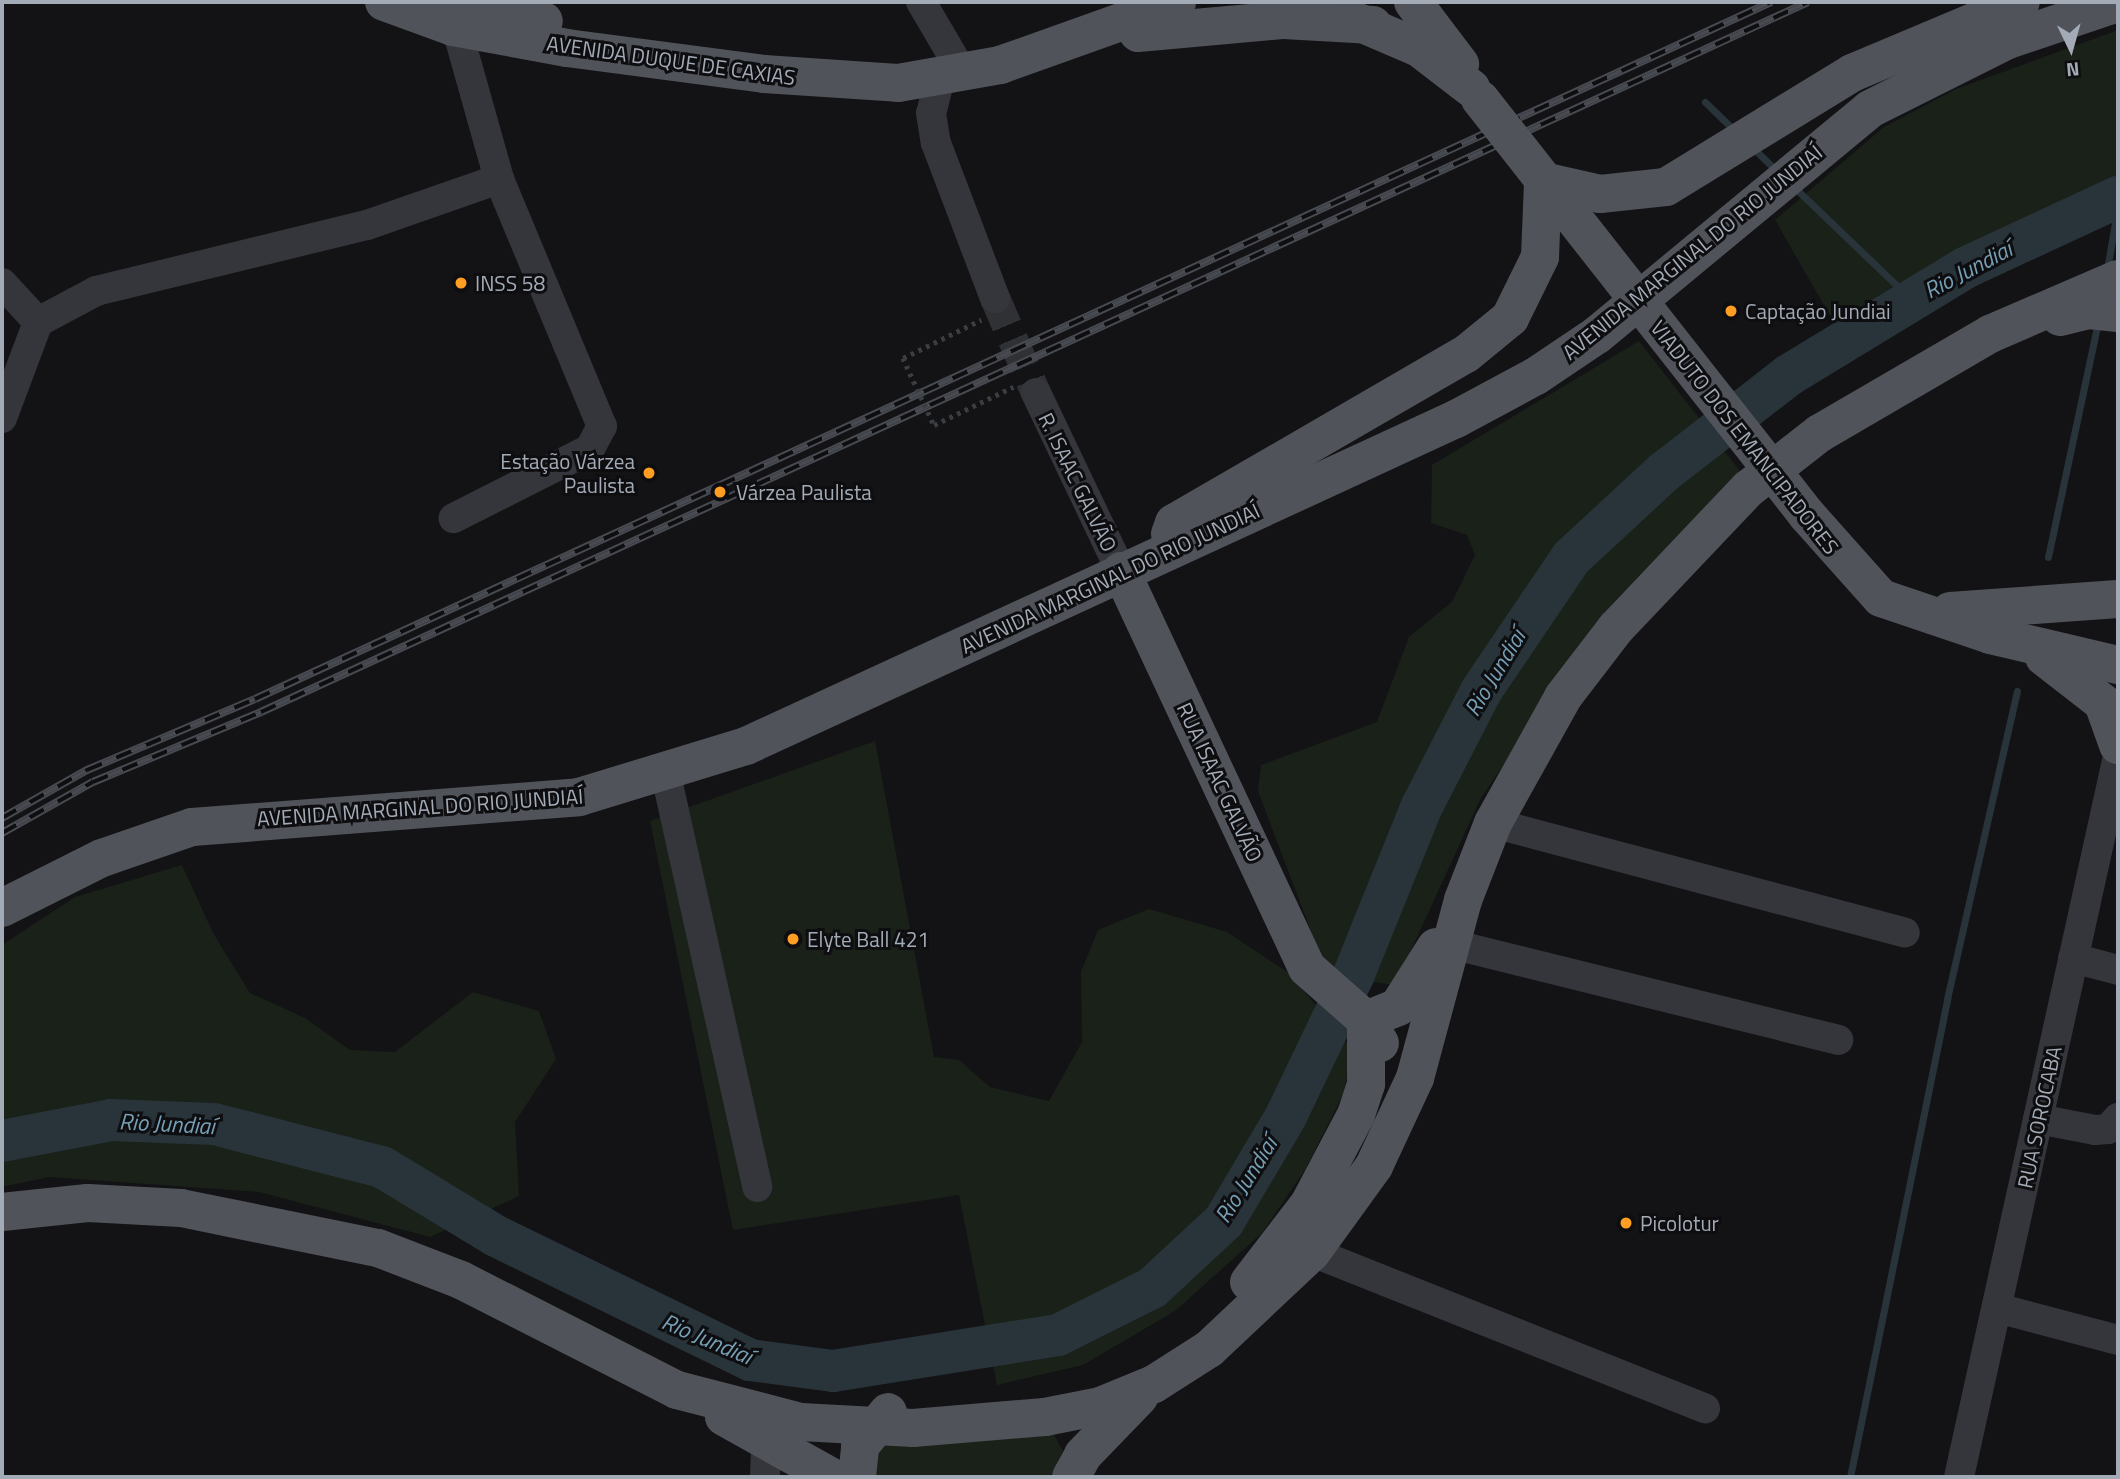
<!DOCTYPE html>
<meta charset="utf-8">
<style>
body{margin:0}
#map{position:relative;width:2120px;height:1479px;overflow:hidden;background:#131315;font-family:"Titillium Web",sans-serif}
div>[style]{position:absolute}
.green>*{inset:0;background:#192119}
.stream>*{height:7px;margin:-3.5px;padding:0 3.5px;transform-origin:3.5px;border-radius:3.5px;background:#28343a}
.river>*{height:42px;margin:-21px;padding:0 21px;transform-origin:21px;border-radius:21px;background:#28343a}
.minor-tunnel>*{height:30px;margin-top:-15px;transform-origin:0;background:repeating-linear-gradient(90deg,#303135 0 30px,transparent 0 45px)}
.path>*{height:4.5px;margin-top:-2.25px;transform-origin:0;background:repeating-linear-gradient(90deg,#3a3d42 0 3.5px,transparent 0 8.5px)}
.minor>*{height:30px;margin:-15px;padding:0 15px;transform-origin:15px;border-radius:15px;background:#34363b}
.major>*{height:38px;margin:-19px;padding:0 19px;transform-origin:19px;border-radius:19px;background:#50535a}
.rail>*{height:8px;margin-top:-4px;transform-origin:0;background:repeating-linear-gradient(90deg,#0e0e10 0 16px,#474a50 0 32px);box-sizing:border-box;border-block:2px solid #474a50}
.path-bridge>*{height:4.5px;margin-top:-2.25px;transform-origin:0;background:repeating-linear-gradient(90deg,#3a3d42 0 3.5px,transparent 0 8.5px)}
.major-bridge>*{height:38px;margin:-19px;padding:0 19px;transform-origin:19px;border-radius:19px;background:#50535a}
.dots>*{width:19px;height:19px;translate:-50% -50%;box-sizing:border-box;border:4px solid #0e0e10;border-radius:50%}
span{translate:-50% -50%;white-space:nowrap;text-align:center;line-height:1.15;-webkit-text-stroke:6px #0e0e10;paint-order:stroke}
.street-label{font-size:21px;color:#a3abb7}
.poi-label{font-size:21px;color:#a3abb7}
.left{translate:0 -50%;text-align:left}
.right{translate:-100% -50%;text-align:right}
.water-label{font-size:23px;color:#769fb6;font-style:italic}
.frame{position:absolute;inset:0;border:4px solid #a3abb7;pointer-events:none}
.north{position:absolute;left:2036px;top:14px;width:70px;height:70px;-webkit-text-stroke:5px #0e0e10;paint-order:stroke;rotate:175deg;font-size:19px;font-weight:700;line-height:28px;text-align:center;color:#a3abb7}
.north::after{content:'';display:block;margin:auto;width:24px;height:32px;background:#a3abb7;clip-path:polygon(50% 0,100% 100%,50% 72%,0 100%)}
</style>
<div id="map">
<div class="green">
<div style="clip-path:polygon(2118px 30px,2118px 177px,1840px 333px,1775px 220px,1884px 127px,1956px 89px)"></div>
<div style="clip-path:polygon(1639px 341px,1740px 471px,1613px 603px,1481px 798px,1395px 985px,1328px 976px,1258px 791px,1261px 765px,1377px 722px,1409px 637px,1452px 602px,1475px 555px,1467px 535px,1431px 523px,1432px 465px)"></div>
<div style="clip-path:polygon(875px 741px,934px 1057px,959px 1060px,990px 1087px,1049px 1101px,1082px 1042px,1081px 972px,1098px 930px,1149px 909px,1227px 932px,1289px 973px,1350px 1047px,1345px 1091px,1305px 1170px,1262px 1233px,1175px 1311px,1083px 1365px,997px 1385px,959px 1195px,733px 1230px,650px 821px)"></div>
<div style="clip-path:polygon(182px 865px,213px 933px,250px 993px,305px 1018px,350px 1050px,395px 1052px,473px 992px,539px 1011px,556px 1059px,515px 1122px,519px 1196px,430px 1237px,259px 1192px,49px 1177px,2px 1187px,2px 945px,75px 897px)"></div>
<div style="clip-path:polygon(1052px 1431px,1063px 1451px,1050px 1477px,872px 1477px,878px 1440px)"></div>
</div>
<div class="stream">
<div style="left:1705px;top:102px;width:42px;rotate:44deg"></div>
<div style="left:1754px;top:149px;width:33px;rotate:44deg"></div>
<div style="left:1794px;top:187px;width:163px;rotate:43.8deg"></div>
<div style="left:2107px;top:269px;width:64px;rotate:-80.1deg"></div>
<div style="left:2048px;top:557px;width:240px;rotate:-78deg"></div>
<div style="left:1850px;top:1477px;width:488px;rotate:-78.5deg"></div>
<div style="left:1947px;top:999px;width:316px;rotate:-77.2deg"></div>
</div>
<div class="river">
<div style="left:2px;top:1141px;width:111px;rotate:-10.9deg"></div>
<div style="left:111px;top:1120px;width:103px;rotate:2.2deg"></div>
<div style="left:214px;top:1124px;width:173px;rotate:14.4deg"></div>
<div style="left:382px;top:1167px;width:133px;rotate:31.2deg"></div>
<div style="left:496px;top:1236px;width:283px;rotate:26deg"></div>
<div style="left:750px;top:1360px;width:84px;rotate:7.5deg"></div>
<div style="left:833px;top:1371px;width:228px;rotate:-9.1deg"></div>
<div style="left:1058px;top:1335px;width:105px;rotate:-26.6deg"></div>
<div style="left:1152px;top:1288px;width:98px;rotate:-42.9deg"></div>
<div style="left:1224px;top:1221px;width:122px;rotate:-59.4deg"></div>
<div style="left:1286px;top:1116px;width:157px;rotate:-64.4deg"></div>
<div style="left:1354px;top:974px;width:181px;rotate:-68deg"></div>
<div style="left:1422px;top:806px;width:129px;rotate:-62.8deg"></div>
<div style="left:1481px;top:691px;width:161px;rotate:-55.9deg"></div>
<div style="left:1571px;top:558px;width:127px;rotate:-42.8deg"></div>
<div style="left:1664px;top:472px;width:158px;rotate:-37.8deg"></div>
<div style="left:1789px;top:375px;width:206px;rotate:-31.3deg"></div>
<div style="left:1965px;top:268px;width:169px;rotate:-24.9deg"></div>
</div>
<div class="minor-tunnel">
<div style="left:995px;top:298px;width:103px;rotate:66.7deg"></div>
</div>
<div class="path">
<div style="left:903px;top:358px;width:87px;rotate:-26deg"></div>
<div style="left:934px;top:425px;width:88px;rotate:-25.7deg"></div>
</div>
<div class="minor">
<div style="left:921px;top:2px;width:85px;rotate:59.5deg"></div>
<div style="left:451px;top:8px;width:178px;rotate:74.3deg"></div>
<div style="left:499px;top:179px;width:268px;rotate:67.4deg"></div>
<div style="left:602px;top:426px;width:26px;rotate:118deg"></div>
<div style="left:590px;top:449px;width:153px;rotate:153.1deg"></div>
<div style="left:940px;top:78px;width:36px;rotate:104deg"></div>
<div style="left:931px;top:113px;width:30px;rotate:81deg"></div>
<div style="left:936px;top:143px;width:166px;rotate:69.2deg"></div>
<div style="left:2px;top:283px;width:53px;rotate:47.3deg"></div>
<div style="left:1036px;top:393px;width:197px;rotate:64.5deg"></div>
<div style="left:2px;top:418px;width:103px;rotate:-69.4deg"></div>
<div style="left:38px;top:322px;width:66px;rotate:-28.1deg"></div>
<div style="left:96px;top:291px;width:279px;rotate:-13.7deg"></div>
<div style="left:367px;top:225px;width:140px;rotate:-19.2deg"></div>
<div style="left:666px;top:775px;width:422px;rotate:77.5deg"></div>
<div style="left:1493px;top:823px;width:426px;rotate:14.9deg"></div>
<div style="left:1451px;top:944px;width:399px;rotate:13.9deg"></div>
<div style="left:2073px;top:958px;width:47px;rotate:14.9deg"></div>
<div style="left:2038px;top:1119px;width:58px;rotate:10.9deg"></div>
<div style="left:2095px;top:1130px;width:13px;rotate:-4deg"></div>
<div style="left:2108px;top:1129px;width:15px;rotate:-48deg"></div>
<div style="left:1312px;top:1252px;width:423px;rotate:21.7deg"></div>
<div style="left:2001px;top:1309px;width:121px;rotate:14.8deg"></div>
<div style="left:765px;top:1477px;width:37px;rotate:-88deg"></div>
<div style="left:1959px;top:1477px;width:738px;rotate:-77.56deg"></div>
</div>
<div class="major">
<div style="left:384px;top:2px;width:73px;rotate:19.9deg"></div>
<div style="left:453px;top:27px;width:116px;rotate:10.4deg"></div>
<div style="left:567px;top:48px;width:199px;rotate:7.5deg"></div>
<div style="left:764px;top:74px;width:134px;rotate:3.8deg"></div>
<div style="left:898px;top:83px;width:104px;rotate:-10deg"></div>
<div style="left:1000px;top:65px;width:188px;rotate:-19.6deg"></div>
<div style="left:464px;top:2px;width:82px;rotate:13.4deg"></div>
<div style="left:1413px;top:2px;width:78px;rotate:52.8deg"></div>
<div style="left:1349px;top:18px;width:76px;rotate:23.2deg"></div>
<div style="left:1419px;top:48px;width:66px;rotate:37.6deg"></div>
<div style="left:1138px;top:33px;width:147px;rotate:-5.1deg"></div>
<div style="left:1284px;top:20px;width:89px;rotate:3.2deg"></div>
<div style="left:2060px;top:317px;width:30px;rotate:-14deg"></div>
<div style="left:2089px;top:310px;width:29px;rotate:6deg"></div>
<div style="left:1807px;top:515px;width:111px;rotate:48.3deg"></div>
<div style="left:1881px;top:598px;width:115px;rotate:18.7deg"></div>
<div style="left:1990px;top:635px;width:131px;rotate:13.2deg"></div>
<div style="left:1170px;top:534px;width:12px;rotate:-70deg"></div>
<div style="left:1174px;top:523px;width:337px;rotate:-30.1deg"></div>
<div style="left:1466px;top:354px;width:57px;rotate:-39.3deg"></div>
<div style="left:1510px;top:318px;width:68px;rotate:-63.8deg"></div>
<div style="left:1540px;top:257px;width:76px;rotate:-87.7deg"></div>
<div style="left:1543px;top:181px;width:58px;rotate:12.8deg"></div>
<div style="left:1600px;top:194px;width:66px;rotate:-6.1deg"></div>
<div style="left:1666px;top:187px;width:218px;rotate:-31.5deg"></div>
<div style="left:1852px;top:73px;width:183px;rotate:-22.8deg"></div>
<div style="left:1121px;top:571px;width:438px;rotate:64.9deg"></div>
<div style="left:1307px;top:968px;width:79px;rotate:41.4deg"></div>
<div style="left:1366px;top:1020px;width:27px;rotate:59deg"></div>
<div style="left:1950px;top:611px;width:168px;rotate:-4.1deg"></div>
<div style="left:2044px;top:657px;width:75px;rotate:37.9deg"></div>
<div style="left:2103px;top:703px;width:45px;rotate:70.3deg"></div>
<div style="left:2px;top:908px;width:112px;rotate:-26.6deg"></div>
<div style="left:102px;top:858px;width:95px;rotate:-19deg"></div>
<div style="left:192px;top:827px;width:388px;rotate:-4.4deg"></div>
<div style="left:579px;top:797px;width:175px;rotate:-17deg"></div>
<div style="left:746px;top:746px;width:782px;rotate:-24.73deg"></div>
<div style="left:1456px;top:419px;width:91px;rotate:-28.3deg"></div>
<div style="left:1536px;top:376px;width:73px;rotate:-33.9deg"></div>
<div style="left:1597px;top:335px;width:354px;rotate:-39.6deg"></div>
<div style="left:1870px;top:109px;width:154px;rotate:-26.6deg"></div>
<div style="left:2008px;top:40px;width:116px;rotate:-18.6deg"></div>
<div style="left:1366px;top:1020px;width:35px;rotate:-22deg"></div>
<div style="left:1398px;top:1007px;width:71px;rotate:-57.7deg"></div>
<div style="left:2px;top:1212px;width:86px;rotate:-6deg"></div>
<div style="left:88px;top:1203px;width:93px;rotate:3.1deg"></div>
<div style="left:181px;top:1208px;width:201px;rotate:11.5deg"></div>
<div style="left:378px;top:1248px;width:89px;rotate:21.1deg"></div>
<div style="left:461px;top:1280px;width:242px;rotate:27deg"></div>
<div style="left:677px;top:1390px;width:128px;rotate:14.5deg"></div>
<div style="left:801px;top:1422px;width:112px;rotate:3.1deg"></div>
<div style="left:913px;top:1428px;width:132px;rotate:-4.8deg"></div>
<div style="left:1045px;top:1417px;width:56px;rotate:-11.3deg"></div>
<div style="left:1100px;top:1406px;width:58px;rotate:-22.2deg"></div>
<div style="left:1154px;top:1384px;width:65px;rotate:-32.5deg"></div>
<div style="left:1209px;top:1349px;width:141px;rotate:-43.3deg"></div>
<div style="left:1312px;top:1252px;width:106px;rotate:-54.2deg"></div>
<div style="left:1374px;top:1166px;width:97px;rotate:-65deg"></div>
<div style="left:1415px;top:1078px;width:184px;rotate:-74.9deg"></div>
<div style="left:1463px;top:900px;width:83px;rotate:-68.7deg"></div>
<div style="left:1493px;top:823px;width:144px;rotate:-60.9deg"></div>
<div style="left:1563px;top:697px;width:87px;rotate:-52.5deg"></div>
<div style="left:1616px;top:628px;width:192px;rotate:-46.5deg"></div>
<div style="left:1748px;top:489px;width:91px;rotate:-37.9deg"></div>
<div style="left:1820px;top:433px;width:197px;rotate:-30.2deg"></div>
<div style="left:1990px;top:334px;width:139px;rotate:-23.3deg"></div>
<div style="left:1249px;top:1282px;width:98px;rotate:-52.4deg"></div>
<div style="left:1309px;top:1204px;width:101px;rotate:-62.2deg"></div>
<div style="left:1356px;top:1115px;width:33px;rotate:-72deg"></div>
<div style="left:1366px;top:1084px;width:64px;rotate:-90deg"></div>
<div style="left:724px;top:1417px;width:124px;rotate:29.1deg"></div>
<div style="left:857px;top:1477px;width:31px;rotate:-84deg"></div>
<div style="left:860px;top:1446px;width:44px;rotate:-50.5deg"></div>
<div style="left:1071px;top:1477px;width:25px;rotate:-61deg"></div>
<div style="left:1083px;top:1455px;width:81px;rotate:-46deg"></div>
</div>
<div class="rail">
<div style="left:2px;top:818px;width:98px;rotate:-29.5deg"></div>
<div style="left:87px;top:770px;width:182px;rotate:-22.9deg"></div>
<div style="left:255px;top:699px;width:1669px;rotate:-24.69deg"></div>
<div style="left:2px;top:833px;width:104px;rotate:-29.3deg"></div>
<div style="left:93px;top:782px;width:182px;rotate:-22.6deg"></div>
<div style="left:261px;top:712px;width:1702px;rotate:-24.65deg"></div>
</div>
<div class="path-bridge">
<div style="left:903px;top:358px;width:74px;rotate:65.2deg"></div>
</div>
<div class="major-bridge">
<div style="left:1480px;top:99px;width:529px;rotate:51.83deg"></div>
</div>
<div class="dots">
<div style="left:461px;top:283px;background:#ff9e22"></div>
<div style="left:1731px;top:311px;background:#ff9e22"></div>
<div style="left:649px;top:473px;background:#ff9e22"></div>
<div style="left:720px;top:492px;background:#ff9e22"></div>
<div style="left:793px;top:939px;background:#ff9e22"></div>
<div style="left:1626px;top:1223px;background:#ff9e22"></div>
</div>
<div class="street-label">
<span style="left:671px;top:60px;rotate:8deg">AVENIDA DUQUE DE CAXIAS</span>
<span style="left:1692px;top:252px;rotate:-39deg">AVENIDA MARGINAL DO RIO JUNDIAÍ</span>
<span style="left:1745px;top:437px;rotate:52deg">VIADUTO DOS EMANCIPADORES</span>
<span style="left:1078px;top:482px;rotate:64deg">R. ISAAC GALVÃO</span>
<span style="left:1110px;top:578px;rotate:-25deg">AVENIDA MARGINAL DO RIO JUNDIAÍ</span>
<span style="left:1220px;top:782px;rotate:65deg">RUA ISAAC GALVÃO</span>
<span style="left:420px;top:807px;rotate:-4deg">AVENIDA MARGINAL DO RIO JUNDIAÍ</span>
<span style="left:2039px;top:1117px;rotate:-78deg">RUA SOROCABA</span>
</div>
<div class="poi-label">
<span class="left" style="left:475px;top:283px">INSS 58</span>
<span class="left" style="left:1745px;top:311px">Captação Jundiai</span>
<span class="right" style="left:635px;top:473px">Estação Várzea<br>Paulista</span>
<span class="left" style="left:736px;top:492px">Várzea Paulista</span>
<span class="left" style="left:807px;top:939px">Elyte Ball 421</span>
<span class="left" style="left:1640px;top:1223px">Picolotur</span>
</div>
<div class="water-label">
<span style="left:1968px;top:270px;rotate:-28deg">Rio Jundiaí</span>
<span style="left:1495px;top:673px;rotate:-59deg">Rio Jundiaí</span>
<span style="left:167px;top:1124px;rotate:3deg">Rio Jundiaí</span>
<span style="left:1246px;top:1180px;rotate:-58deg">Rio Jundiaí</span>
<span style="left:707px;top:1339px;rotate:23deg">Rio Jundiaí</span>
</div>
<div class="frame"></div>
<div class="north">N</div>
</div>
